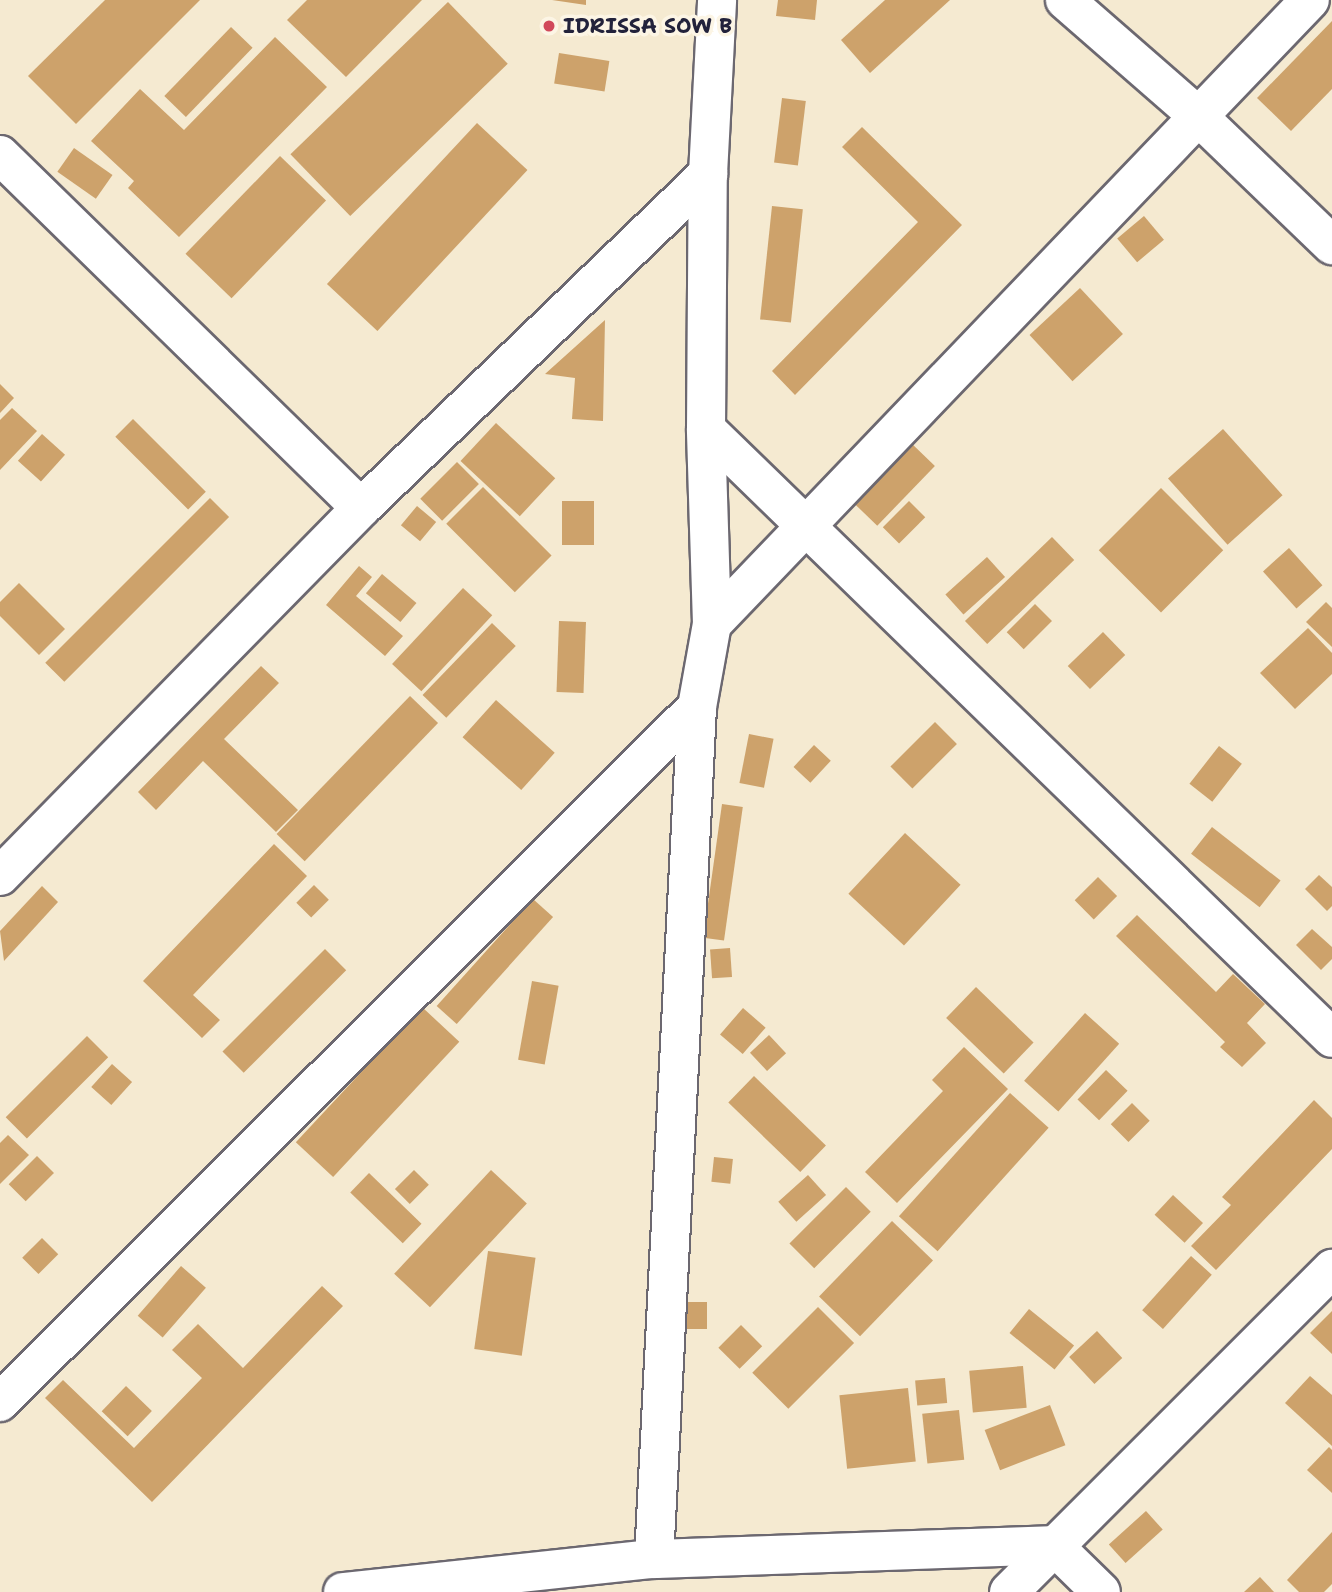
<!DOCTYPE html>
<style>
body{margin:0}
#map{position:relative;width:1332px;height:1592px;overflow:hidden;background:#f5ead1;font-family:"Shantell Sans",sans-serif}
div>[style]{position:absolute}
.building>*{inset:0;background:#cda26b;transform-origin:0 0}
.roads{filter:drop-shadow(2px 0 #6c6870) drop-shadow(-2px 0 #6c6870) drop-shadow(0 2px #6c6870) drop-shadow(0 -2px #6c6870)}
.minor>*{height:38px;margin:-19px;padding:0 19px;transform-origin:19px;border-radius:19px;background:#fff}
.dots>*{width:19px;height:19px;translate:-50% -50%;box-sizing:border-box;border:4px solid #fcf5e5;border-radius:50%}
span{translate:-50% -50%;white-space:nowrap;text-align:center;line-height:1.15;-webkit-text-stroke:7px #fcf5e5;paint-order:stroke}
.poi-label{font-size:21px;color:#22223b;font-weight:700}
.left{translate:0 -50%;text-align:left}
</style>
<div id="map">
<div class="building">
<div style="clip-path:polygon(105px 0,200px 0,76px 124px,28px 76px)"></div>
<div style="clip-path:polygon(307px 0,422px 0,346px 77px,287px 20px)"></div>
<div style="clip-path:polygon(552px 0,586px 0,586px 5px)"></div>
<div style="clip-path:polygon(778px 0,817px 0,815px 20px,776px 16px)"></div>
<div style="clip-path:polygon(885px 0,950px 0,870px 73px,841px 40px)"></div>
<div style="left:448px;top:2px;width:86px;height:219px;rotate:46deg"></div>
<div style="clip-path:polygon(1332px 21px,1332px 89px,1291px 131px,1257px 98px)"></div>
<div style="left:231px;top:27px;width:30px;height:96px;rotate:44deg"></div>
<div style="clip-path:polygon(275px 37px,327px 87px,179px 237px,128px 188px,134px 181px,91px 141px,140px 89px,184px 130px)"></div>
<div style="left:559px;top:53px;width:51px;height:31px;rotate:9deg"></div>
<div style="left:782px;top:98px;width:24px;height:65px;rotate:7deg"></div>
<div style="left:477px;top:123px;width:69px;height:220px;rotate:43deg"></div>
<div style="clip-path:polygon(862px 127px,962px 225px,795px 395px,772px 371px,918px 222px,842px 147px)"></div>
<div style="left:74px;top:148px;width:47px;height:29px;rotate:35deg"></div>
<div style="left:280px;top:156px;width:64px;height:136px;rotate:44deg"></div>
<div style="left:772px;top:206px;width:31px;height:114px;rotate:6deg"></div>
<div style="left:1144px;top:216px;width:31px;height:35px;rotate:50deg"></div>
<div style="left:1080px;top:288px;width:63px;height:69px;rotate:47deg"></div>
<div style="clip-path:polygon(605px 320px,603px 421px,572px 419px,575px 378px,545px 374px)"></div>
<div style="clip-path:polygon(0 384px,14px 398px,0 413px)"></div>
<div style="clip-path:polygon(12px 408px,37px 431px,0 470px,0 420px)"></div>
<div style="left:133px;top:419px;width:103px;height:25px;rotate:45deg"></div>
<div style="left:496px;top:423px;width:81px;height:52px;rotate:43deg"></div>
<div style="left:1223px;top:429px;width:89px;height:74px;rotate:48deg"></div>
<div style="left:42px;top:434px;width:31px;height:36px;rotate:42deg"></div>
<div style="left:909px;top:441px;width:36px;height:83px;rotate:44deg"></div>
<div style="left:457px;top:462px;width:31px;height:52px;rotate:45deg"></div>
<div style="left:483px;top:487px;width:97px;height:52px;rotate:45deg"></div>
<div style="left:1161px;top:488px;width:88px;height:88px;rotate:45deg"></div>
<div style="left:210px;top:498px;width:27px;height:233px;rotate:45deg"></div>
<div style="left:562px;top:501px;width:32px;height:44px"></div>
<div style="left:909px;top:501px;width:23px;height:37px;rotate:45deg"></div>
<div style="left:417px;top:506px;width:25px;height:25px;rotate:40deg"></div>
<div style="left:1052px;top:537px;width:32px;height:121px;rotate:46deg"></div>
<div style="left:1289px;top:548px;width:50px;height:35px;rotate:48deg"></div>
<div style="left:987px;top:557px;width:27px;height:56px;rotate:48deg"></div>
<div style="clip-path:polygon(359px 566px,372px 577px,356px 596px,403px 636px,385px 656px,326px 605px)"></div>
<div style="left:382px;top:574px;width:45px;height:25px;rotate:40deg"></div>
<div style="clip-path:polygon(19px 583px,65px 629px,39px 655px,0 616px,0 602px)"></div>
<div style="left:463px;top:588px;width:40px;height:104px;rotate:43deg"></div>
<div style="clip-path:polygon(1326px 602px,1332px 608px,1332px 647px,1306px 622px)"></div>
<div style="left:1035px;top:604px;width:24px;height:40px;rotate:45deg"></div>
<div style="left:559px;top:621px;width:27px;height:71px;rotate:2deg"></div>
<div style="left:492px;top:623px;width:33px;height:100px;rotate:44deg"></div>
<div style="clip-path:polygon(1308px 628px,1332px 653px,1332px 674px,1295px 709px,1260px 673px)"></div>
<div style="left:1103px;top:632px;width:32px;height:49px;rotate:46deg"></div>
<div style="clip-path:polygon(261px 666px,279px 683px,224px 739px,298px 810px,276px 832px,203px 761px,156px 810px,138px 792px)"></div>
<div style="left:410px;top:696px;width:39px;height:192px;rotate:44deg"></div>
<div style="left:496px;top:700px;width:79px;height:50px;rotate:42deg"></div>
<div style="left:935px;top:722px;width:31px;height:63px;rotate:45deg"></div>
<div style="left:749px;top:734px;width:25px;height:50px;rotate:11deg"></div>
<div style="left:814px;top:745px;width:23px;height:30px;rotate:43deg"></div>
<div style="left:1219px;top:746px;width:29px;height:48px;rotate:38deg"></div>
<div style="left:722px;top:804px;width:21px;height:135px;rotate:8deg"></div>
<div style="left:1212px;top:827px;width:87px;height:34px;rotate:38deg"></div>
<div style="left:905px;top:833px;width:76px;height:83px;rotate:43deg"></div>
<div style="clip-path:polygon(274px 844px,307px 876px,193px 995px,220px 1020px,202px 1038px,143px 981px)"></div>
<div style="clip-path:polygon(1319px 875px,1332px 887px,1332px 906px,1327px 911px,1305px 889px)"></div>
<div style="left:1098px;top:877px;width:27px;height:33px;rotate:45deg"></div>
<div style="left:314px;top:885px;width:21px;height:25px;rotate:45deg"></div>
<div style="clip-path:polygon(42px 886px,58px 902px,4px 961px,0 931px)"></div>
<div style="left:533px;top:899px;width:27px;height:144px;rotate:42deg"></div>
<div style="clip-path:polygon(1137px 915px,1216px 992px,1233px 974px,1265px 1004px,1247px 1023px,1266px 1043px,1242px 1067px,1220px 1047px,1225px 1042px,1116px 936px)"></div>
<div style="clip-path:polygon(1312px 929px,1332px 947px,1332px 959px,1321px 970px,1296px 945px)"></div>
<div style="left:730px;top:948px;width:29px;height:20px;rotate:86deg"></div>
<div style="left:325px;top:949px;width:30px;height:145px;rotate:45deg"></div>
<div style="left:532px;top:981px;width:27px;height:80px;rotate:10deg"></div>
<div style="left:976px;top:987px;width:80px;height:43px;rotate:44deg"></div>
<div style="left:422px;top:1007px;width:51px;height:185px;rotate:43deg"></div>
<div style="left:743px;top:1008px;width:30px;height:35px;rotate:41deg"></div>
<div style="left:1085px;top:1013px;width:46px;height:91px;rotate:42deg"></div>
<div style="left:769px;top:1035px;width:25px;height:26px;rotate:47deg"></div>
<div style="left:87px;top:1036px;width:30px;height:115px;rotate:45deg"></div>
<div style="clip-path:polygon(964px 1047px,1008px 1089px,897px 1203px,865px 1172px,943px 1091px,932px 1080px)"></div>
<div style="left:112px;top:1064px;width:27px;height:31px;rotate:42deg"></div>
<div style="left:1106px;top:1070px;width:30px;height:41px;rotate:44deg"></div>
<div style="left:754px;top:1076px;width:100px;height:37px;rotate:44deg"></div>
<div style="left:1010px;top:1093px;width:52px;height:166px;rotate:42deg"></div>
<div style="clip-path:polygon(1314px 1100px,1332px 1118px,1332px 1149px,1216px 1270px,1191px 1246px,1231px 1205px,1222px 1197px)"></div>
<div style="left:1132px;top:1103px;width:25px;height:30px;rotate:45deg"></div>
<div style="clip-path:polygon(8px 1135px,29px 1155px,0 1184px,0 1143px)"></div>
<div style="left:37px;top:1156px;width:24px;height:40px;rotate:45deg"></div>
<div style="left:714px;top:1157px;width:19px;height:25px;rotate:6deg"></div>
<div style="left:414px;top:1170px;width:21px;height:27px;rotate:45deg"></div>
<div style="left:491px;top:1170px;width:49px;height:142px;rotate:43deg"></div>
<div style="left:369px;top:1173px;width:73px;height:27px;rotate:44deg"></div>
<div style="left:808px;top:1175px;width:27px;height:40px;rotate:48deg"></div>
<div style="left:846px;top:1187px;width:35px;height:80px;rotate:45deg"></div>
<div style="left:1173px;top:1195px;width:41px;height:27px;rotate:43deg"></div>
<div style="left:892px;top:1221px;width:57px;height:105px;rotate:44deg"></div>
<div style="left:42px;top:1238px;width:23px;height:28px;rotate:45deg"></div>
<div style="left:488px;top:1251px;width:48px;height:99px;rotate:8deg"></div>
<div style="left:1191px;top:1256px;width:28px;height:73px;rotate:42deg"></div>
<div style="left:181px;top:1266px;width:33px;height:66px;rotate:41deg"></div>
<div style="clip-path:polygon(322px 1286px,343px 1306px,152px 1502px,45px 1398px,63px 1380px,134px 1448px,202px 1378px,172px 1350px,198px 1324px,243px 1368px)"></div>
<div style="left:686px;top:1302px;width:21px;height:27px"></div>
<div style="left:818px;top:1307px;width:51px;height:93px;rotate:45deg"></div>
<div style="left:1029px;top:1309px;width:58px;height:31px;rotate:39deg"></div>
<div style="clip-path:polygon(1332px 1311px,1332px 1354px,1310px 1333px)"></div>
<div style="left:741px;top:1325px;width:30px;height:32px;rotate:45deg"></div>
<div style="left:1097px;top:1331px;width:37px;height:38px;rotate:47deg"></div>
<div style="left:1023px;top:1366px;width:42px;height:54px;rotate:85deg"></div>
<div style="clip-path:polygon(1310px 1376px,1332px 1395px,1332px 1446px,1285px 1403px)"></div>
<div style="left:945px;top:1378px;width:25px;height:30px;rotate:85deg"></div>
<div style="left:126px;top:1386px;width:36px;height:35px;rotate:44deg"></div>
<div style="left:908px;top:1388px;width:74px;height:69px;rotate:84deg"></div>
<div style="left:1050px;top:1405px;width:43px;height:70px;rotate:69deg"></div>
<div style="left:959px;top:1410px;width:50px;height:37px;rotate:84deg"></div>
<div style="clip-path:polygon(1329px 1447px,1332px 1450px,1332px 1493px,1307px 1470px)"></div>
<div style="left:1146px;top:1511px;width:25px;height:50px;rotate:48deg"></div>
<div style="clip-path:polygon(1332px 1532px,1332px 1584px,1324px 1592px,1299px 1592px,1287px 1580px)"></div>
<div style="clip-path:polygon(1260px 1577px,1274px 1592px,1244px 1592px)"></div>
</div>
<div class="roads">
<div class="minor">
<div style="left:1065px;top:0;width:178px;rotate:41.1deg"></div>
<div style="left:1199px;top:117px;width:185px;rotate:43.9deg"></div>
<div style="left:0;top:155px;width:505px;rotate:44.36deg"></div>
<div style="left:706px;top:429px;width:873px;rotate:44.21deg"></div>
<div style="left:712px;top:624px;width:864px;rotate:-46.22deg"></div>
<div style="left:0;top:876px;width:516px;rotate:-45.55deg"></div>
<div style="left:361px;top:508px;width:482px;rotate:-43.9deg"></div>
<div style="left:0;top:1402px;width:984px;rotate:-44.92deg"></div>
<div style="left:654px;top:1559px;width:853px;rotate:-87.11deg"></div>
<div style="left:697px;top:707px;width:84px;rotate:-79.8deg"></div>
<div style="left:712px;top:624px;width:195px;rotate:-91.8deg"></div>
<div style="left:706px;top:429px;width:255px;rotate:-89.6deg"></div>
<div style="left:708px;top:174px;width:174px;rotate:-87deg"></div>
<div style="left:343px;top:1592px;width:313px;rotate:-6.1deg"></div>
<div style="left:654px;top:1559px;width:399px;rotate:-2deg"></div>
<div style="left:1053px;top:1545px;width:67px;rotate:44.4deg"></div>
<div style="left:1009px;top:1592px;width:457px;rotate:-45deg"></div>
</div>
</div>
<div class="dots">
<div style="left:549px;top:26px;background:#d1495b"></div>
</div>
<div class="poi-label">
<span class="left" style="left:563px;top:26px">IDRISSA SOW B</span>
</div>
</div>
